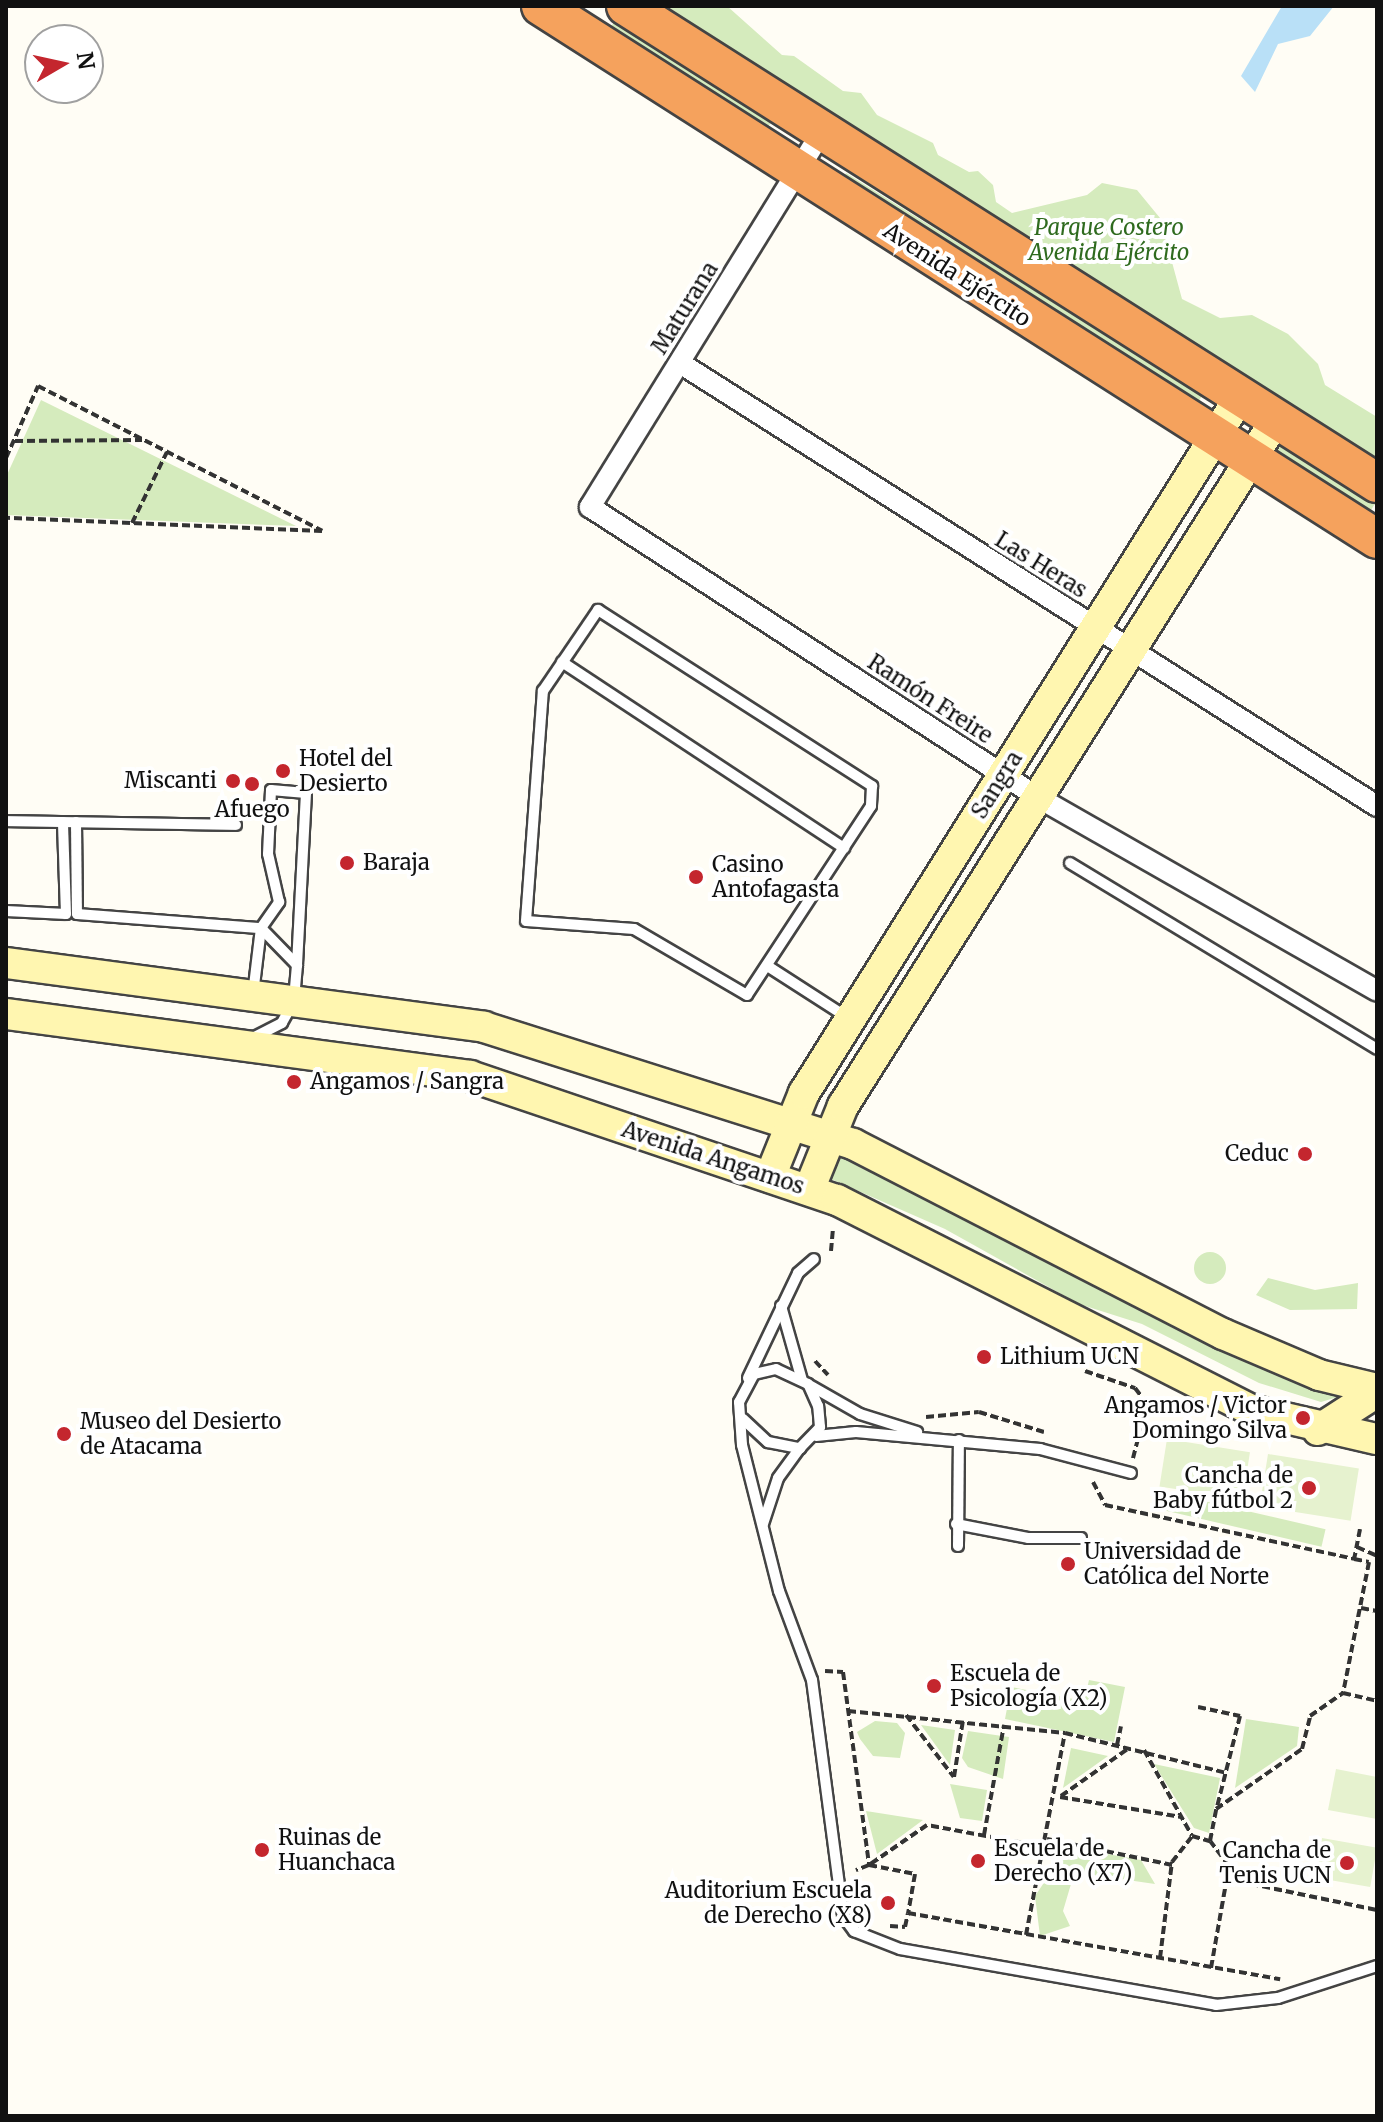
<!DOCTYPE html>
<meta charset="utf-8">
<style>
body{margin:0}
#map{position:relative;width:1383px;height:2122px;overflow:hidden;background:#fffdf5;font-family:Merriweather,serif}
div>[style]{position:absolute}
.green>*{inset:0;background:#d5ebbd;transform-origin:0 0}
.round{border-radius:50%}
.pitch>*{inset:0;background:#e6f2cf;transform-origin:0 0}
.water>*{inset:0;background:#b9e0f7}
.path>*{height:4px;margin-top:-2px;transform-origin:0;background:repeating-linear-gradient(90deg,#333 0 8px,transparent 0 12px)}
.roads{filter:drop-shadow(2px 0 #444) drop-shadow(-2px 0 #444) drop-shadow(0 2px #444) drop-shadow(0 -2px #444)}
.lane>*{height:10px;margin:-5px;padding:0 5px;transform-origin:5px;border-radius:5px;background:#fff}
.street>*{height:20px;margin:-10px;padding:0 10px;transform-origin:10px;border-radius:10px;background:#fff}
.secondary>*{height:30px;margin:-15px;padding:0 15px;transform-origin:15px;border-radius:15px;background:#fff6b0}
.highway>*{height:38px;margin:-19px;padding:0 19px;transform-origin:19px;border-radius:19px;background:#f5a25d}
.dots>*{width:22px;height:22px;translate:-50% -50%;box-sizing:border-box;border:4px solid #fff;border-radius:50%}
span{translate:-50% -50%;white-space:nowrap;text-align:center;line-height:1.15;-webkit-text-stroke:8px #fff;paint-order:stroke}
.park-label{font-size:22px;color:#2f6b1f;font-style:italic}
.street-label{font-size:22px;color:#111}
.poi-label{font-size:22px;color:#111}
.left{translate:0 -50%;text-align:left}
.right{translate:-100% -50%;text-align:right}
.frame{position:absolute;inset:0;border:8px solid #111;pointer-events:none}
.north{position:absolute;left:24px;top:24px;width:80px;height:80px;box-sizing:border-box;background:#fff;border:2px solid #a0a0a0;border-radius:50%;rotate:81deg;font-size:22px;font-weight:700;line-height:32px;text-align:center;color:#111}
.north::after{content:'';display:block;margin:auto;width:28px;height:36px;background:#c4262e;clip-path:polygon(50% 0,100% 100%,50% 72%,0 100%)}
</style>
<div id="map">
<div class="green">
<div style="clip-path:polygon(648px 6px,727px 6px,782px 55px,794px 56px,843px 91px,861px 93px,877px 115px,933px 143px,938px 155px,969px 172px,978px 171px,993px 185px,996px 202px,1012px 213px,1087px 195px,1102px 183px,1137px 190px,1160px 218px,1182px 299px,1220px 318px,1252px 315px,1288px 334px,1318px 364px,1325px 385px,1377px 417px,1377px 462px)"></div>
<div style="clip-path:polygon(617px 18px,773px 120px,764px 132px,605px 35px)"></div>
<div style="left:846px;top:173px;width:420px;height:13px;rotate:32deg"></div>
<div style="clip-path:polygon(41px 400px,296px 526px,6px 515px,6px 477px)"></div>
<div style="left:1274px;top:437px;width:121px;height:17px;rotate:32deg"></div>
<div style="clip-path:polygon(846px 1155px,1344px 1395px,1321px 1402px,1259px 1383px,1142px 1324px,1079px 1304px,945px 1229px,831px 1179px,836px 1157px)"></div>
<div class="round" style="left:1194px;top:1252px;width:32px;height:32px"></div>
<div style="clip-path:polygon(1268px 1278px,1315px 1290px,1358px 1283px,1357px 1309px,1290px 1310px,1256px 1295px)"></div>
<div style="left:1156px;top:1490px;width:174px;height:18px;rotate:13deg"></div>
<div style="clip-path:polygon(1089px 1680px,1125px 1687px,1114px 1742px,1005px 1719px,1011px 1687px,1084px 1701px)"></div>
<div style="clip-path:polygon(1246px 1719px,1299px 1727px,1297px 1746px,1235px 1788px)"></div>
<div style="clip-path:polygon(875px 1721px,897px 1723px,905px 1733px,900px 1758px,873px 1756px,860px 1739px,857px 1732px)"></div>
<div style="clip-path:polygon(921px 1725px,955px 1730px,950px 1765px)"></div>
<div style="clip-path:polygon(968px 1731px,1009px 1737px,1003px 1779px,968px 1767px,962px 1758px)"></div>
<div style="clip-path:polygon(1071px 1748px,1108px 1756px,1063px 1788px)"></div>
<div style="clip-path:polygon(1154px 1764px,1220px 1778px,1209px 1833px,1194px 1828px)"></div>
<div style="clip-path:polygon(950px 1784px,987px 1790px,982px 1821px,960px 1818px)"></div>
<div style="clip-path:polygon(866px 1811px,923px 1820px,877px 1854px)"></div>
<div style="clip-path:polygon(1068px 1847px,1141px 1860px,1155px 1884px,1086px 1874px,1071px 1884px,1063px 1911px,1070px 1926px,1040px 1936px,1035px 1896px)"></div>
</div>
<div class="pitch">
<div style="left:1167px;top:1439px;width:84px;height:48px;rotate:9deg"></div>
<div style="left:1268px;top:1454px;width:92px;height:53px;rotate:9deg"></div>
<div style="clip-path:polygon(1336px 1769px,1377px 1777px,1377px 1819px,1328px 1810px)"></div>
<div style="left:1322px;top:1838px;width:56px;height:40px;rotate:10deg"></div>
</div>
<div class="water">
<div style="clip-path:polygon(1282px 6px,1334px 6px,1310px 36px,1278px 44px,1255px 92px,1241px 76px)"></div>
</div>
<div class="path">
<div style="left:15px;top:441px;width:127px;rotate:-0.5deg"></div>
<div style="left:6px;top:458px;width:79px;rotate:-66deg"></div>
<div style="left:38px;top:386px;width:319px;rotate:27deg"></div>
<div style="left:322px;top:531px;width:316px;rotate:-177.6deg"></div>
<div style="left:132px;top:523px;width:79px;rotate:-63.8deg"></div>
<div style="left:831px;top:1251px;width:23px;rotate:-85deg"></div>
<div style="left:815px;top:1361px;width:19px;rotate:47deg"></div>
<div style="left:1085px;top:1371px;width:53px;rotate:18.8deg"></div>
<div style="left:1135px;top:1388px;width:20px;rotate:53deg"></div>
<div style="left:1147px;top:1404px;width:56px;rotate:104.5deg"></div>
<div style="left:926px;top:1417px;width:53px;rotate:-5.4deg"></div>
<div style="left:979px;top:1412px;width:68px;rotate:17.1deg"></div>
<div style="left:1093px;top:1482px;width:26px;rotate:62deg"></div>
<div style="left:1105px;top:1505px;width:255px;rotate:12.2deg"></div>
<div style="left:1360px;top:1529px;width:31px;rotate:101deg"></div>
<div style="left:1354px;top:1559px;width:15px;rotate:11deg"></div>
<div style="left:1369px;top:1562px;width:134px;rotate:101.2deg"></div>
<div style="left:1343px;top:1693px;width:35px;rotate:13deg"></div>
<div style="left:1357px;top:1547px;width:22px;rotate:24deg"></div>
<div style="left:1361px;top:1608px;width:16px;rotate:11deg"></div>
<div style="left:825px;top:1671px;width:18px;rotate:3deg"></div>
<div style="left:843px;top:1672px;width:195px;rotate:82.3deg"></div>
<div style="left:869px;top:1865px;width:14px;rotate:159deg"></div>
<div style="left:1198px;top:1707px;width:43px;rotate:12.1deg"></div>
<div style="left:1240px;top:1716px;width:94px;rotate:104.2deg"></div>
<div style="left:848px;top:1711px;width:218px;rotate:5.8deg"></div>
<div style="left:1065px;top:1733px;width:167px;rotate:13.9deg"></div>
<div style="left:906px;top:1715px;width:78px;rotate:52.3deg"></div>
<div style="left:954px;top:1777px;width:58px;rotate:-81deg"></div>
<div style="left:1117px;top:1745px;width:19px;rotate:-78deg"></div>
<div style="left:1144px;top:1750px;width:98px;rotate:60.8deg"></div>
<div style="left:1192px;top:1836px;width:19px;rotate:16deg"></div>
<div style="left:1061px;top:1796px;width:83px;rotate:-35.2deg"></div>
<div style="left:1060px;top:1797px;width:123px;rotate:9.4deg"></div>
<div style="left:984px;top:1835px;width:112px;rotate:-79.7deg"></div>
<div style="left:1047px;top:1839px;width:128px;rotate:11.7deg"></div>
<div style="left:1045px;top:1847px;width:120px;rotate:-169.4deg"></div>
<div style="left:927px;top:1825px;width:70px;rotate:145.4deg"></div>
<div style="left:869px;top:1865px;width:47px;rotate:11.1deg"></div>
<div style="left:915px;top:1874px;width:40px;rotate:100deg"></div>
<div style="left:908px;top:1913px;width:378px;rotate:10.1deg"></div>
<div style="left:1227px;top:1879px;width:153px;rotate:11.7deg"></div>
<div style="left:890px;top:1926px;width:15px;rotate:4deg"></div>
<div style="left:905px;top:1927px;width:14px;rotate:-78deg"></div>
<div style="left:1026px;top:1935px;width:206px;rotate:-79.1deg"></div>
<div style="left:1160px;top:1958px;width:97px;rotate:-82.9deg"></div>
<div style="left:1172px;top:1862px;width:33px;rotate:-52deg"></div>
<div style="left:1211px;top:1968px;width:104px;rotate:-80deg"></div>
<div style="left:1229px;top:1866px;width:31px;rotate:-127deg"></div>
<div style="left:1210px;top:1841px;width:33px;rotate:-79deg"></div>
<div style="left:1216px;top:1809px;width:105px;rotate:-34.9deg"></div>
<div style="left:1302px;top:1749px;width:34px;rotate:-76deg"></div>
<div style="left:1310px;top:1716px;width:40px;rotate:-34.9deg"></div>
</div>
<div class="roads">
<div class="lane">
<div style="left:598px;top:610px;width:326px;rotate:32.7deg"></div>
<div style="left:872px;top:786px;width:20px;rotate:93deg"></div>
<div style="left:871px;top:806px;width:226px;rotate:123.3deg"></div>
<div style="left:747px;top:995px;width:131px;rotate:-149.7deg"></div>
<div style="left:634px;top:929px;width:108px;rotate:-175.8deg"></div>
<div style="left:526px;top:921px;width:231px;rotate:-85.8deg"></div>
<div style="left:543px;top:691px;width:98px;rotate:-55.8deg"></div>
<div style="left:562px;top:662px;width:338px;rotate:33.4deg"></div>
<div style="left:6px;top:821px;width:230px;rotate:1deg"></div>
<div style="left:76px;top:822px;width:92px;rotate:89.4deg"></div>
<div style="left:77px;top:914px;width:185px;rotate:4.4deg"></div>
<div style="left:261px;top:928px;width:52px;rotate:45.8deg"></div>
<div style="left:297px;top:965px;width:36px;rotate:95deg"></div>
<div style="left:294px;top:1001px;width:25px;rotate:119deg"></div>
<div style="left:282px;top:1023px;width:33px;rotate:153deg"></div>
<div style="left:1070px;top:863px;width:359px;rotate:31.2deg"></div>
<div style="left:6px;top:911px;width:60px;rotate:2.9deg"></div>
<div style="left:66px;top:914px;width:92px;rotate:-91.9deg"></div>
<div style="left:769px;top:967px;width:94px;rotate:32.8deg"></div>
<div style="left:253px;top:994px;width:66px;rotate:-83.1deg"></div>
<div style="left:261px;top:928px;width:32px;rotate:-55deg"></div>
<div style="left:279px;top:902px;width:49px;rotate:-102.9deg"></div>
<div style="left:268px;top:854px;width:64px;rotate:-87.3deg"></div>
<div style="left:271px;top:790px;width:35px;rotate:5deg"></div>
<div style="left:306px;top:793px;width:172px;rotate:93deg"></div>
<div style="left:781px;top:1306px;width:77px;rotate:74.2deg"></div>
<div style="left:748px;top:1378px;width:116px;rotate:-64.5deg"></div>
<div style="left:798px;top:1273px;width:21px;rotate:-41deg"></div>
<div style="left:811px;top:1386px;width:56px;rotate:29.7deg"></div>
<div style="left:860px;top:1414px;width:60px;rotate:17.5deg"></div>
<div style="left:743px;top:1419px;width:34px;rotate:43deg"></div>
<div style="left:768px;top:1442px;width:33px;rotate:11deg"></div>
<div style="left:800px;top:1448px;width:29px;rotate:-46deg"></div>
<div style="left:820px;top:1427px;width:21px;rotate:-95deg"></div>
<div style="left:818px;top:1406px;width:24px;rotate:-114deg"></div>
<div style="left:808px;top:1384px;width:35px;rotate:-155deg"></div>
<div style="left:776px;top:1369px;width:23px;rotate:167deg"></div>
<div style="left:754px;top:1374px;width:32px;rotate:118deg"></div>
<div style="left:739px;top:1402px;width:43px;rotate:86deg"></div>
<div style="left:742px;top:1445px;width:151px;rotate:75.8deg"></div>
<div style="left:779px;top:1591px;width:95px;rotate:69.7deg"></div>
<div style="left:812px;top:1680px;width:238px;rotate:82.5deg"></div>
<div style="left:843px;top:1916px;width:19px;rotate:54deg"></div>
<div style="left:854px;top:1931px;width:49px;rotate:21.4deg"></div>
<div style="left:900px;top:1949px;width:321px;rotate:10deg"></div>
<div style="left:1216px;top:2005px;width:62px;rotate:-6.4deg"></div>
<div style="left:1278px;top:1998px;width:104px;rotate:-17.9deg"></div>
<div style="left:816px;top:1436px;width:40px;rotate:-5.7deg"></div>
<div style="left:856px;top:1432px;width:185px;rotate:5.3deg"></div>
<div style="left:1040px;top:1449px;width:94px;rotate:14.8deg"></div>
<div style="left:763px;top:1524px;width:48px;rotate:-71.9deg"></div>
<div style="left:778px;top:1478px;width:37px;rotate:-54deg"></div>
<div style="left:956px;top:1524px;width:73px;rotate:11deg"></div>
<div style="left:1028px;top:1538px;width:53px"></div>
<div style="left:958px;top:1546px;width:106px;rotate:-89.5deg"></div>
</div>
<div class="street">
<div style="left:821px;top:133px;width:440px;rotate:121.7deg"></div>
<div style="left:590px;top:507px;width:535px;rotate:32.95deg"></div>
<div style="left:1039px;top:798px;width:389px;rotate:29.7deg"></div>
<div style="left:680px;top:363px;width:826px;rotate:32.44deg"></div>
</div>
<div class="secondary">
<div style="left:6px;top:963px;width:482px;rotate:7.6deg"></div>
<div style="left:484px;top:1027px;width:387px;rotate:17.6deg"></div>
<div style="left:853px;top:1144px;width:416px;rotate:27.2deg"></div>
<div style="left:1223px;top:1334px;width:104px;rotate:23.1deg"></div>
<div style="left:1319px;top:1375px;width:60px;rotate:13.6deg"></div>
<div style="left:6px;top:1014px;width:468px;rotate:7.6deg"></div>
<div style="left:470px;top:1076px;width:387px;rotate:18.7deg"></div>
<div style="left:837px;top:1200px;width:464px;rotate:26.9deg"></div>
<div style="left:1251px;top:1410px;width:129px;rotate:13deg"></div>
<div style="left:770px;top:1177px;width:91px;rotate:-68deg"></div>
<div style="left:804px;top:1093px;width:818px;rotate:-57.94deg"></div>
<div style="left:809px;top:1190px;width:91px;rotate:-68deg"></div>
<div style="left:843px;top:1106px;width:810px;rotate:-57.76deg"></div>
<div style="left:1318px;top:1430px;width:70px;rotate:-32.8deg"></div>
</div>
<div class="highway">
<div style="left:541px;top:6px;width:991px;rotate:32.52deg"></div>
<div style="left:626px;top:6px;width:890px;rotate:32.42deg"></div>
</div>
</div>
<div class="dots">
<div style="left:283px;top:771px;background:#c4262e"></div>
<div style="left:233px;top:781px;background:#c4262e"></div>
<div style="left:252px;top:784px;background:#c4262e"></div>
<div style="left:347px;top:863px;background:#c4262e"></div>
<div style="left:696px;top:877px;background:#c4262e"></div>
<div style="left:294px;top:1082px;background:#c4262e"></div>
<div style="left:1305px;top:1154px;background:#c4262e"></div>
<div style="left:984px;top:1357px;background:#c4262e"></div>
<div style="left:1303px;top:1418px;background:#c4262e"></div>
<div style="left:64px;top:1434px;background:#c4262e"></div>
<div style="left:1309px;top:1488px;background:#c4262e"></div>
<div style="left:1068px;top:1564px;background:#c4262e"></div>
<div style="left:934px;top:1686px;background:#c4262e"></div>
<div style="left:262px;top:1850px;background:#c4262e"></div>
<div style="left:978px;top:1861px;background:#c4262e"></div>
<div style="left:1347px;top:1863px;background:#c4262e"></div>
<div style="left:888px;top:1903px;background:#c4262e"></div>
</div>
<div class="park-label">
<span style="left:1109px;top:240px">Parque Costero<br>Avenida Ejército</span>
</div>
<div class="street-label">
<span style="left:957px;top:275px;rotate:33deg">Avenida Ejército</span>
<span style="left:685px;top:308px;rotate:-58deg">Maturana</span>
<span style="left:1041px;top:565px;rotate:32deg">Las Heras</span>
<span style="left:930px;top:699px;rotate:33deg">Ramón Freire</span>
<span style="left:997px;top:785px;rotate:-58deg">Sangra</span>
<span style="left:713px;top:1158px;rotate:18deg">Avenida Angamos</span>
</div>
<div class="poi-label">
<span class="left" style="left:299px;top:771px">Hotel del<br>Desierto</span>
<span class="right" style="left:217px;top:781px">Miscanti</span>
<span style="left:252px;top:810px">Afuego</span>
<span class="left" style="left:363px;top:863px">Baraja</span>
<span class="left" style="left:712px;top:877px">Casino<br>Antofagasta</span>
<span class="left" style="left:310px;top:1082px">Angamos / Sangra</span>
<span class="right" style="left:1289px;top:1154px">Ceduc</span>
<span class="left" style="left:1000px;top:1357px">Lithium UCN</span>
<span class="right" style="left:1287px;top:1418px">Angamos / Victor<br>Domingo Silva</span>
<span class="left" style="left:80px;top:1434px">Museo del Desierto<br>de Atacama</span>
<span class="right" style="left:1293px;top:1488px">Cancha de<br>Baby fútbol 2</span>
<span class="left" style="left:1084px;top:1564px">Universidad de<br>Católica del Norte</span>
<span class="left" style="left:950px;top:1686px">Escuela de<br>Psicología (X2)</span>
<span class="left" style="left:278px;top:1850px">Ruinas de<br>Huanchaca</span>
<span class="left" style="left:994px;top:1861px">Escuela de<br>Derecho (X7)</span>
<span class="right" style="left:1331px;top:1863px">Cancha de<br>Tenis UCN</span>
<span class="right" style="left:872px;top:1903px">Auditorium Escuela<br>de Derecho (X8)</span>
</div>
<div class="frame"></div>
<div class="north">N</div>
</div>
